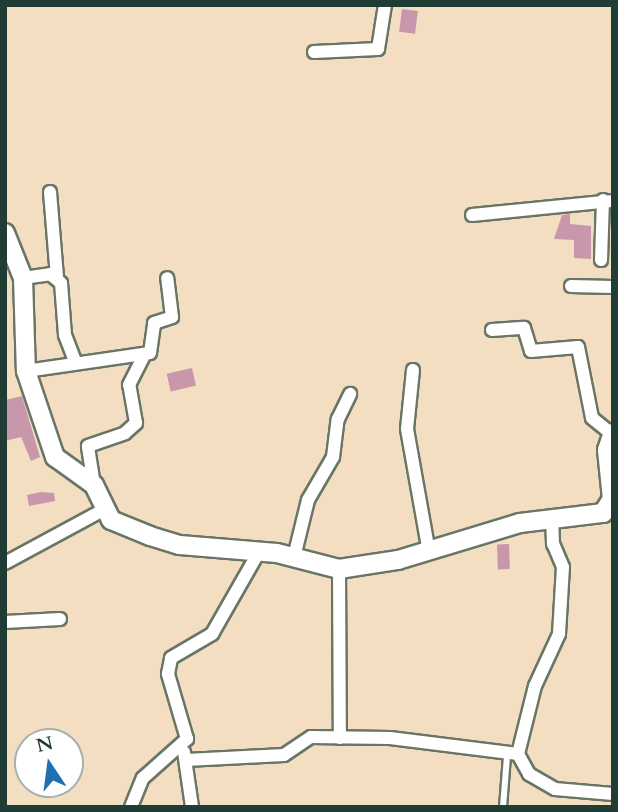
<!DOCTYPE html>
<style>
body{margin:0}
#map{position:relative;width:618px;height:812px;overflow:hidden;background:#f3dec2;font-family:Cardo,serif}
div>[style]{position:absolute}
.building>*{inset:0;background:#c997ab;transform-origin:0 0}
.roads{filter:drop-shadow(2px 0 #697566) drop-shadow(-2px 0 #697566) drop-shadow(0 2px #697566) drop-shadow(0 -2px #697566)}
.lane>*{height:6px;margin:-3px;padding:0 3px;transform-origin:3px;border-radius:3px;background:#fff}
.street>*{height:12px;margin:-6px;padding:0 6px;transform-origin:6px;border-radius:6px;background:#fff}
.secondary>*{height:18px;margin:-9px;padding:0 9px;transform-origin:9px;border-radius:9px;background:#fff}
span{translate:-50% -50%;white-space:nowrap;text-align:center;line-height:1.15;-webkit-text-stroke:7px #fff;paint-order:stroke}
.frame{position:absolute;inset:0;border:7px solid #1f3d34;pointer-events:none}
.north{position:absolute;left:14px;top:728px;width:70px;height:70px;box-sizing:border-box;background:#fff;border:2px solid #a5b1ae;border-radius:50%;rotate:347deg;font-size:19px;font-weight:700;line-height:28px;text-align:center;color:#1f3d34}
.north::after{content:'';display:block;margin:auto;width:24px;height:32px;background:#1f6fb2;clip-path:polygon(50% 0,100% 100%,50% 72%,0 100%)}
</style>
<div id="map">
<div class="building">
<div style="left:402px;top:9px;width:16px;height:23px;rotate:7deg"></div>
<div style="clip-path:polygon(570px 214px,570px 224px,591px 226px,591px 259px,574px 258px,574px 240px,554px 239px,562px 215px)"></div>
<div style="left:192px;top:368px;width:18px;height:26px;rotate:77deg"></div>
<div style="clip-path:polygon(22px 396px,40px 457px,31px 461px,21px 437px,5px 441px,5px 400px)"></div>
<div style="clip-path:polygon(41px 492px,54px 493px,55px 501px,29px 506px,27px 495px)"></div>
<div style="left:509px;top:544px;width:25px;height:12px;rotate:88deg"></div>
</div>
<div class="roads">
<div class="lane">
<div style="left:503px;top:807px;width:51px;rotate:-85.5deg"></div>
</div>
<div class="street">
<div style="left:314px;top:52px;width:64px;rotate:-2.7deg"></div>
<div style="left:378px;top:49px;width:45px;rotate:-81deg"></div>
<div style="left:50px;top:192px;width:85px;rotate:85.3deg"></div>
<div style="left:472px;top:215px;width:142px;rotate:-5.7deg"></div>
<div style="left:601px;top:260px;width:60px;rotate:-88.1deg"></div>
<div style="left:23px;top:278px;width:27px;rotate:-8deg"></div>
<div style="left:50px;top:274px;width:14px;rotate:39deg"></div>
<div style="left:61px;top:283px;width:52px;rotate:85.6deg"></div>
<div style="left:65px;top:335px;width:28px;rotate:69deg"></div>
<div style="left:571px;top:286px;width:42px;rotate:1.4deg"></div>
<div style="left:492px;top:330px;width:32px;rotate:-4deg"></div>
<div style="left:524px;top:328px;width:24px;rotate:73deg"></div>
<div style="left:531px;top:351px;width:47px;rotate:-4.9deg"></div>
<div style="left:578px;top:347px;width:72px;rotate:78.8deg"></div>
<div style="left:592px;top:418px;width:26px;rotate:39deg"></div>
<div style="left:413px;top:370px;width:59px;rotate:95.8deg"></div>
<div style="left:407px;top:429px;width:125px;rotate:79.9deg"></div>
<div style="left:26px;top:371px;width:125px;rotate:-8.3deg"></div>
<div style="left:150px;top:353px;width:30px;rotate:-82deg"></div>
<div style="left:154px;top:323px;width:19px;rotate:-18deg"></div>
<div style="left:172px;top:317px;width:39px;rotate:-97deg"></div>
<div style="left:94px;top:485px;width:39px;rotate:-99deg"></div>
<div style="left:88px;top:446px;width:39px;rotate:-19deg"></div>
<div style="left:125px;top:433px;width:15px;rotate:-42deg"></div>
<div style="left:136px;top:423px;width:39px;rotate:-100deg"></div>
<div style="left:129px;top:385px;width:33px;rotate:-63deg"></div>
<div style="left:294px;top:557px;width:59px;rotate:-76.2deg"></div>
<div style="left:308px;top:500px;width:50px;rotate:-59.8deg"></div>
<div style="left:333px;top:457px;width:38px;rotate:-83deg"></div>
<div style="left:338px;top:419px;width:28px;rotate:-64deg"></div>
<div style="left:5px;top:563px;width:111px;rotate:-28.4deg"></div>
<div style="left:339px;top:569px;width:169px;rotate:89.7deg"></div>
<div style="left:5px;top:622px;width:55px;rotate:-3.1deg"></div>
<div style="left:184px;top:752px;width:56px;rotate:81.7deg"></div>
<div style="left:518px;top:754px;width:23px;rotate:61deg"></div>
<div style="left:529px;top:774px;width:30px;rotate:30deg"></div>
<div style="left:555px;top:789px;width:58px;rotate:4.9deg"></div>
<div style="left:186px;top:760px;width:98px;rotate:-2.9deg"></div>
<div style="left:284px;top:755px;width:32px;rotate:-34deg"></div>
<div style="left:311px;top:737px;width:79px;rotate:0.7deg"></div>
<div style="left:390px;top:738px;width:129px;rotate:7.1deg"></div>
<div style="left:518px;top:754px;width:70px;rotate:-76deg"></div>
<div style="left:535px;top:686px;width:57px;rotate:-65.2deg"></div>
<div style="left:559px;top:634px;width:67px;rotate:-86.6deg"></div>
<div style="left:563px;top:567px;width:25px;rotate:-113deg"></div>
<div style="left:553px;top:544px;width:26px;rotate:-92deg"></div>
<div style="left:131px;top:807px;width:31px;rotate:-68deg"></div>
<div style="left:143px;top:778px;width:59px;rotate:-41.6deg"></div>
<div style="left:187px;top:739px;width:68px;rotate:-106.3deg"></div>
<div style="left:168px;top:674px;width:16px;rotate:-79deg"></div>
<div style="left:171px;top:658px;width:48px;rotate:-30.3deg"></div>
<div style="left:212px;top:634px;width:97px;rotate:-60.3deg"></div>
</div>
<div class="secondary">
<div style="left:5px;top:233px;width:48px;rotate:68.2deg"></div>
<div style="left:23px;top:278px;width:93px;rotate:88.2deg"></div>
<div style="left:26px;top:371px;width:91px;rotate:71.4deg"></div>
<div style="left:55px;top:457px;width:48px;rotate:35.7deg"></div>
<div style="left:94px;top:485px;width:39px;rotate:64deg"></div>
<div style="left:111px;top:520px;width:42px;rotate:22.3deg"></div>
<div style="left:150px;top:536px;width:31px;rotate:17deg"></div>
<div style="left:180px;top:545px;width:97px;rotate:4.7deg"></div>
<div style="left:277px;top:553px;width:64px;rotate:14.5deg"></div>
<div style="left:339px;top:569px;width:60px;rotate:-8.7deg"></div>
<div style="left:398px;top:560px;width:127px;rotate:-16.9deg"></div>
<div style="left:520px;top:523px;width:84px;rotate:-6.9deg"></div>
<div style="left:603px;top:513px;width:17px;rotate:-57deg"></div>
<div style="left:612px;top:499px;width:49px;rotate:-95.8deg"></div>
<div style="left:607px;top:450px;width:18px;rotate:-71deg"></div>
</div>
</div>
<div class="frame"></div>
<div class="north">N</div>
</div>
